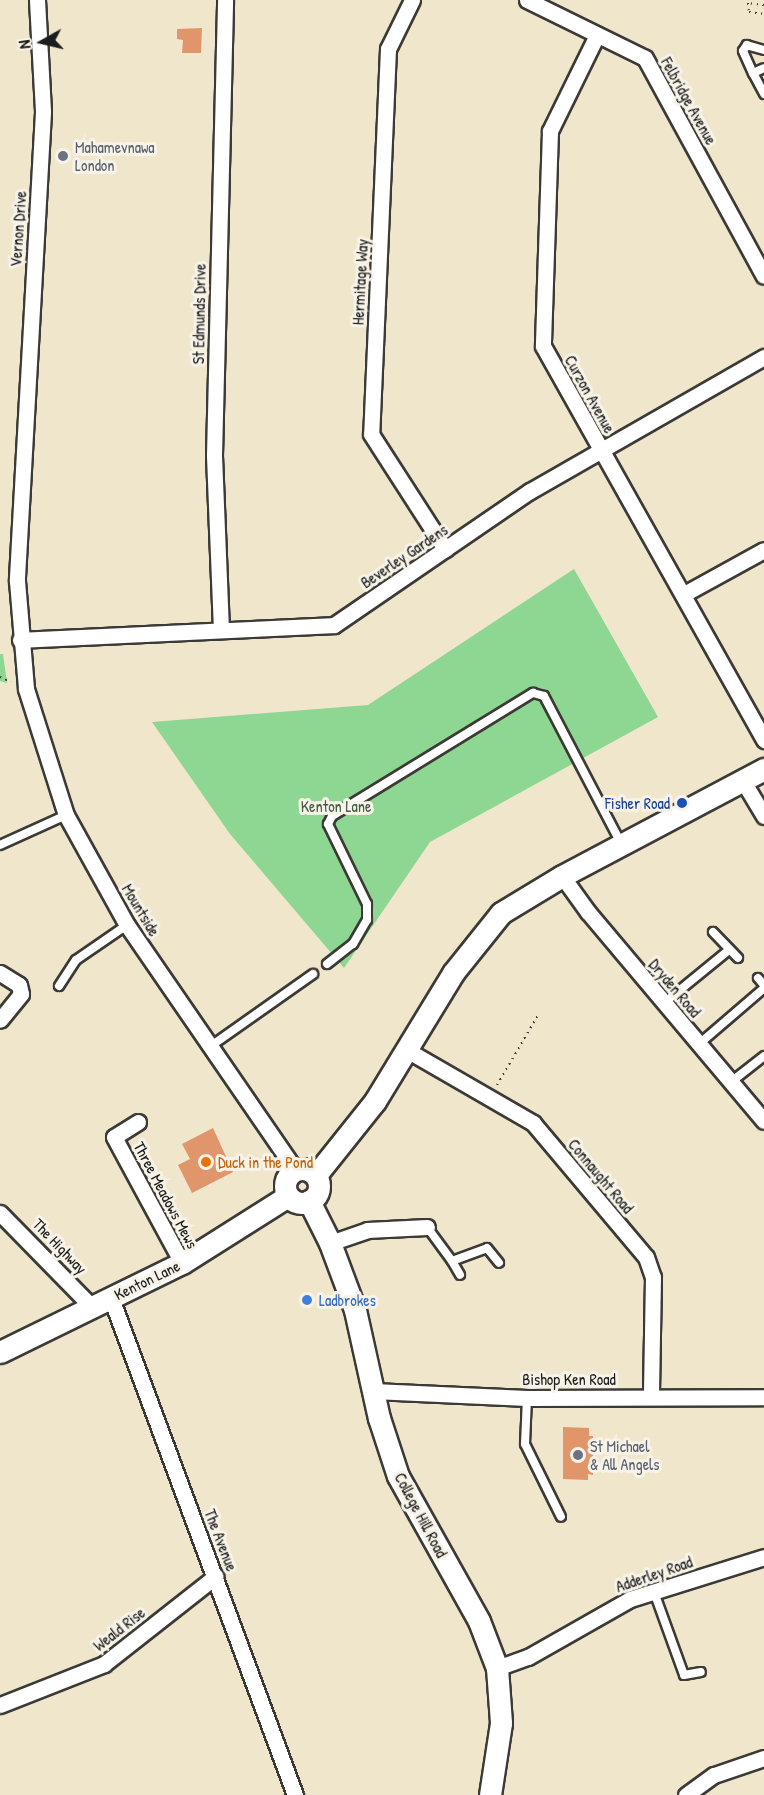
<!DOCTYPE html>
<style>
body{margin:0}
#map{position:relative;width:764px;height:1795px;overflow:hidden;background:#f0e6cb;font-family:"Patrick Hand",sans-serif}
div>[style]{position:absolute}
.green>*{inset:0;background:#8dd793}
.building>*{inset:0;background:#e0956b}
.path>*{height:2px;margin-top:-1px;transform-origin:0;background:repeating-linear-gradient(90deg,#3c3a36 0 1.5px,transparent 0 6px)}
.roads{filter:drop-shadow(2px 0 #3c3a36) drop-shadow(-2px 0 #3c3a36) drop-shadow(0 2px #3c3a36) drop-shadow(0 -2px #3c3a36)}
.lane>*{height:8px;margin:-4px;padding:0 4px;transform-origin:4px;border-radius:4px;background:#fff}
.street>*{height:15px;margin:-7.5px;padding:0 7.5px;transform-origin:7.5px;border-radius:7.5px;background:#fff}
.secondary>*{height:21px;margin:-10.5px;padding:0 10.5px;transform-origin:10.5px;border-radius:10.5px;background:#fff}
.secondary>.ring{margin:-10.5px;padding:0;box-sizing:content-box;background:none;border:21px solid #fff;border-radius:50%}
.dots>*{width:16px;height:16px;translate:-50% -50%;box-sizing:border-box;border:3px solid #f7f3e8;border-radius:50%}
span{translate:-50% -50%;white-space:nowrap;text-align:center;line-height:1.15;-webkit-text-stroke:6px #f7f3e8;paint-order:stroke}
.street-label{font-size:16px;color:#1c1c1c}
.worship-label{font-size:16px;color:#5b616d}
.left{translate:0 -50%;text-align:left}
.transit-label{font-size:16px;color:#164399}
.right{translate:-100% -50%;text-align:right}
.park-label{font-size:16px;color:#445d46}
.food-label{font-size:16px;color:#c56008}
.shop-label{font-size:16px;color:#366cbe}
.north{position:absolute;left:12px;top:12px;width:60px;height:60px;-webkit-text-stroke:4px #f7f3e8;paint-order:stroke;rotate:262deg;font-size:16px;font-weight:700;line-height:24px;text-align:center;color:#1c1c1c}
.north::after{content:'';display:block;margin:auto;width:21px;height:27px;background:#1c1c1c;clip-path:polygon(50% 0,100% 100%,50% 72%,0 100%)}
</style>
<div id="map">
<div class="green">
<div style="clip-path:polygon(574px 569px,658px 717px,430px 842px,344px 968px,230px 834px,152px 722px,368px 705px)"></div>
<div style="clip-path:polygon(0 654px,3px 654px,7px 683px,0 681px)"></div>
</div>
<div class="building">
<div style="clip-path:polygon(202px 28px,201px 53px,182px 53px,183px 40px,177px 39px,177px 29px)"></div>
<div style="clip-path:polygon(213px 1128px,233px 1172px,192px 1193px,178px 1165px,190px 1159px,182px 1144px)"></div>
<div style="clip-path:polygon(563px 1427px,589px 1428px,589px 1436px,593px 1436px,593px 1475px,588px 1474px,588px 1480px,563px 1479px)"></div>
</div>
<div class="path">
<div style="left:764px;top:5px;width:16px;rotate:-173deg"></div>
<div style="left:748px;top:3px;width:9px;rotate:84deg"></div>
<div style="left:749px;top:12px;width:15px;rotate:8deg"></div>
<div style="left:0;top:677px;width:12px;rotate:24deg"></div>
<div style="left:497px;top:1085px;width:81px;rotate:-59.6deg"></div>
</div>
<div class="roads">
<div class="lane">
<div style="left:764px;top:50px;width:18px;rotate:-164deg"></div>
<div style="left:747px;top:45px;width:7px;rotate:124deg"></div>
<div style="left:743px;top:51px;width:24px;rotate:66deg"></div>
<div style="left:753px;top:73px;width:12px;rotate:-24deg"></div>
<div style="left:753px;top:73px;width:24px;rotate:62deg"></div>
<div style="left:0;top:845px;width:72px;rotate:-24.4deg"></div>
<div style="left:713px;top:932px;width:36px;rotate:46deg"></div>
<div style="left:327px;top:964px;width:33px;rotate:-38deg"></div>
<div style="left:353px;top:944px;width:28px;rotate:-60deg"></div>
<div style="left:367px;top:920px;width:16px;rotate:-90deg"></div>
<div style="left:367px;top:904px;width:89px;rotate:-116deg"></div>
<div style="left:328px;top:824px;width:9px;rotate:-63deg"></div>
<div style="left:332px;top:816px;width:236px;rotate:-31.5deg"></div>
<div style="left:533px;top:693px;width:11px;rotate:15deg"></div>
<div style="left:544px;top:696px;width:166px;rotate:62.4deg"></div>
<div style="left:758px;top:978px;width:9px;rotate:49deg"></div>
<div style="left:59px;top:986px;width:31px;rotate:-57deg"></div>
<div style="left:76px;top:960px;width:62px;rotate:-34.5deg"></div>
<div style="left:664px;top:1003px;width:84px;rotate:-39.2deg"></div>
<div style="left:699px;top:1044px;width:86px;rotate:-40.7deg"></div>
<div style="left:211px;top:1046px;width:125px;rotate:-35.2deg"></div>
<div style="left:731px;top:1082px;width:42px;rotate:-38.2deg"></div>
<div style="left:427px;top:1227px;width:42px;rotate:53.7deg"></div>
<div style="left:452px;top:1261px;width:37px;rotate:-20deg"></div>
<div style="left:487px;top:1248px;width:19px;rotate:51deg"></div>
<div style="left:452px;top:1261px;width:16px;rotate:60deg"></div>
<div style="left:527px;top:1398px;width:46px;rotate:92.5deg"></div>
<div style="left:525px;top:1444px;width:81px;rotate:63.7deg"></div>
<div style="left:654px;top:1592px;width:88px;rotate:70.1deg"></div>
<div style="left:684px;top:1675px;width:17px;rotate:-10deg"></div>
</div>
<div class="street">
<div style="left:37px;top:0;width:112px;rotate:86.9deg"></div>
<div style="left:43px;top:112px;width:470px;rotate:93.2deg"></div>
<div style="left:17px;top:581px;width:108px;rotate:85.2deg"></div>
<div style="left:26px;top:689px;width:132px;rotate:72.4deg"></div>
<div style="left:66px;top:815px;width:126px;rotate:61deg"></div>
<div style="left:127px;top:925px;width:296px;rotate:55.5deg"></div>
<div style="left:412px;top:0;width:55px;rotate:116.1deg"></div>
<div style="left:388px;top:49px;width:385px;rotate:92.5deg"></div>
<div style="left:371px;top:434px;width:137px;rotate:57.2deg"></div>
<div style="left:527px;top:0;width:131px;rotate:26.2deg"></div>
<div style="left:645px;top:58px;width:248px;rotate:61.4deg"></div>
<div style="left:597px;top:35px;width:107px;rotate:116.1deg"></div>
<div style="left:550px;top:131px;width:215px;rotate:91.9deg"></div>
<div style="left:543px;top:346px;width:452px;rotate:60.7deg"></div>
<div style="left:684px;top:594px;width:91px;rotate:-28.8deg"></div>
<div style="left:221px;top:630px;width:175px;rotate:-92.3deg"></div>
<div style="left:214px;top:455px;width:455px;rotate:-88.6deg"></div>
<div style="left:20px;top:640px;width:314px;rotate:-2.7deg"></div>
<div style="left:334px;top:625px;width:237px;rotate:-34.4deg"></div>
<div style="left:530px;top:491px;width:270px;rotate:-29.8deg"></div>
<div style="left:743px;top:781px;width:41px;rotate:59deg"></div>
<div style="left:562px;top:876px;width:44px;rotate:54.2deg"></div>
<div style="left:588px;top:912px;width:273px;rotate:49.9deg"></div>
<div style="left:0;top:973px;width:22px;rotate:32deg"></div>
<div style="left:19px;top:985px;width:9px;rotate:77deg"></div>
<div style="left:21px;top:994px;width:33px;rotate:129deg"></div>
<div style="left:405px;top:1049px;width:148px;rotate:30deg"></div>
<div style="left:533px;top:1123px;width:175px;rotate:49.9deg"></div>
<div style="left:646px;top:1257px;width:21px;rotate:71deg"></div>
<div style="left:653px;top:1277px;width:120px;rotate:91deg"></div>
<div style="left:138px;top:1122px;width:28px;rotate:148deg"></div>
<div style="left:114px;top:1137px;width:143px;rotate:61.6deg"></div>
<div style="left:0;top:1213px;width:132px;rotate:45.6deg"></div>
<div style="left:330px;top:1243px;width:39px;rotate:-19deg"></div>
<div style="left:367px;top:1230px;width:60px;rotate:-2.9deg"></div>
<div style="left:111px;top:1298px;width:530px;rotate:69.68deg"></div>
<div style="left:373px;top:1391px;width:154px;rotate:2.6deg"></div>
<div style="left:527px;top:1398px;width:237px;rotate:-0.2deg"></div>
<div style="left:497px;top:1668px;width:33px;rotate:-20deg"></div>
<div style="left:528px;top:1657px;width:117px;rotate:-29.6deg"></div>
<div style="left:630px;top:1599px;width:140px;rotate:-17.4deg"></div>
<div style="left:0;top:1705px;width:112px;rotate:-21.5deg"></div>
<div style="left:104px;top:1664px;width:142px;rotate:-38.2deg"></div>
<div style="left:686px;top:1795px;width:34px;rotate:-36deg"></div>
<div style="left:714px;top:1775px;width:53px;rotate:-18.8deg"></div>
</div>
<div class="secondary">
<div class="ring" style="left:285px;top:1169px;width:13px;height:13px"></div>
<div style="left:316px;top:1175px;width:95px;rotate:-51.4deg"></div>
<div style="left:375px;top:1101px;width:150px;rotate:-58.6deg"></div>
<div style="left:453px;top:973px;width:77px;rotate:-51.3deg"></div>
<div style="left:501px;top:913px;width:71px;rotate:-31.2deg"></div>
<div style="left:562px;top:876px;width:229px;rotate:-27.9deg"></div>
<div style="left:309px;top:1201px;width:47px;rotate:63.4deg"></div>
<div style="left:330px;top:1243px;width:72px;rotate:69.5deg"></div>
<div style="left:355px;top:1310px;width:111px;rotate:77.5deg"></div>
<div style="left:379px;top:1418px;width:61px;rotate:71.9deg"></div>
<div style="left:398px;top:1476px;width:166px;rotate:60.8deg"></div>
<div style="left:479px;top:1621px;width:50px;rotate:69deg"></div>
<div style="left:497px;top:1668px;width:55px;rotate:85.8deg"></div>
<div style="left:501px;top:1723px;width:73px;rotate:98.7deg"></div>
<div style="left:0;top:1352px;width:203px;rotate:-26.1deg"></div>
<div style="left:182px;top:1263px;width:125px;rotate:-32.3deg"></div>
</div>
</div>
<div class="dots">
<div style="left:63px;top:156px;background:#6b7280"></div>
<div style="left:682px;top:803px;background:#1a4fb4"></div>
<div style="left:206px;top:1162px;background:#e8710a"></div>
<div style="left:307px;top:1300px;background:#3f7fe0"></div>
<div style="left:578px;top:1455px;background:#6b7280"></div>
</div>
<div class="street-label">
<span style="left:689px;top:101px;rotate:61deg">Felbridge Avenue</span>
<span style="left:18px;top:229px;rotate:-86deg">Vernon Drive</span>
<span style="left:360px;top:282px;rotate:-87deg">Hermitage Way</span>
<span style="left:199px;top:314px;rotate:-89deg">St Edmunds Drive</span>
<span style="left:590px;top:394px;rotate:61deg">Curzon Avenue</span>
<span style="left:404px;top:556px;rotate:-34deg">Beverley Gardens</span>
<span style="left:141px;top:910px;rotate:59deg">Mountside</span>
<span style="left:675px;top:988px;rotate:50deg">Dryden Road</span>
<span style="left:601px;top:1176px;rotate:50deg">Connaught Road</span>
<span style="left:166px;top:1195px;rotate:62deg">Three Meadows Mews</span>
<span style="left:60px;top:1246px;rotate:46deg">The Highway</span>
<span style="left:147px;top:1280px;rotate:-26deg">Kenton Lane</span>
<span style="left:569px;top:1379px">Bishop Ken Road</span>
<span style="left:421px;top:1515px;rotate:62deg">College Hill Road</span>
<span style="left:221px;top:1540px;rotate:69deg">The Avenue</span>
<span style="left:654px;top:1574px;rotate:-19deg">Adderley Road</span>
<span style="left:119px;top:1629px;rotate:-38deg">Weald Rise</span>
</div>
<div class="worship-label">
<span class="left" style="left:75px;top:156px">Mahamevnawa<br>London</span>
<span class="left" style="left:590px;top:1455px">St Michael<br>&amp; All Angels</span>
</div>
<div class="transit-label">
<span class="right" style="left:670px;top:803px">Fisher Road</span>
</div>
<div class="park-label">
<span style="left:336px;top:806px">Kenton Lane</span>
</div>
<div class="food-label">
<span class="left" style="left:218px;top:1162px">Duck in the Pond</span>
</div>
<div class="shop-label">
<span class="left" style="left:319px;top:1300px">Ladbrokes</span>
</div>
<div class="north">N</div>
</div>
